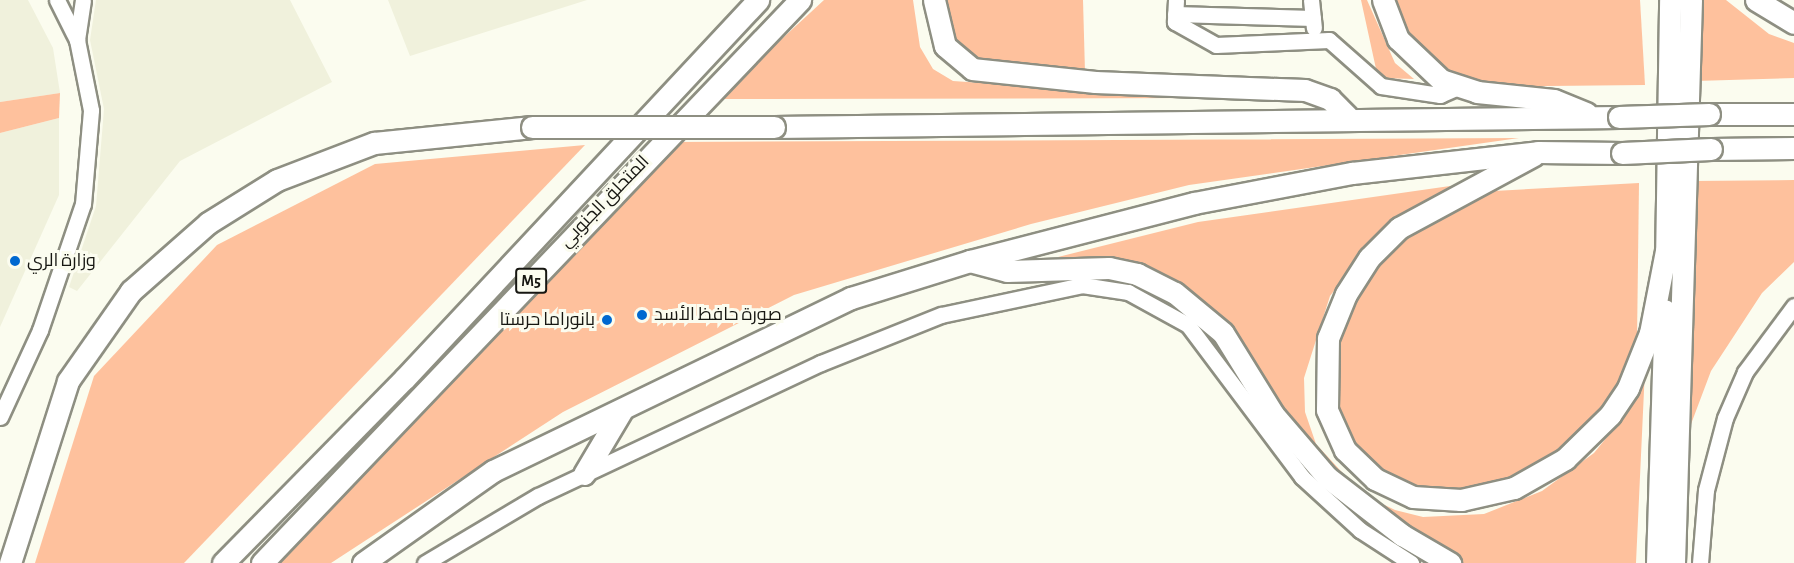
<!DOCTYPE html>
<meta charset="utf-8">
<style>
body{margin:0}
#map{position:relative;width:1794px;height:563px;overflow:hidden;background:#fbfcef;font-family:"Alegreya Sans",Cairo,sans-serif}
div>[style]{position:absolute}
.built>*{inset:0;background:#f0f1dc}
.green>*{inset:0;background:#fec19d}
.roads{filter:drop-shadow(2px 0 #8e8f82) drop-shadow(-2px 0 #8e8f82) drop-shadow(0 2px #8e8f82) drop-shadow(0 -2px #8e8f82)}
.minor>*{height:15px;margin:-7.5px;padding:0 7.5px;transform-origin:7.5px;border-radius:7.5px;background:#fff}
.highway>*{height:21px;margin:-10.5px;padding:0 10.5px;transform-origin:10.5px;border-radius:10.5px;background:#fff}
.bridges{filter:drop-shadow(2px 0 #8e8f82) drop-shadow(-2px 0 #8e8f82) drop-shadow(0 2px #8e8f82) drop-shadow(0 -2px #8e8f82)}
.highway-bridge>*{height:21px;margin:-10.5px;padding:0 10.5px;transform-origin:10.5px;border-radius:10.5px;background:#fff}
.dots>*{width:16px;height:16px;translate:-50% -50%;box-sizing:border-box;border:3px solid #fbfcef;border-radius:50%}
span{translate:-50% -50%;white-space:nowrap;text-align:center;line-height:1.15;-webkit-text-stroke:6px #fbfcef;paint-order:stroke}
.shield-label span{padding:2px 4px;background:#fbfcef;border:2px solid;border-radius:4px;-webkit-text-stroke-width:0}
.shield-label{font-size:16px;color:#171712;font-weight:700}
.street-label{font-size:18px;color:#171712}
.poi-label{font-size:18px;color:#171712}
.left{translate:0 -50%;text-align:left}
.right{translate:-100% -50%;text-align:right}
</style>
<div id="map">
<div class="built">
<div style="clip-path:polygon(0 0,28px 0,53px 48px,60px 93px,0 102px)"></div>
<div style="clip-path:polygon(96px 0,290px 0,332px 82px,180px 161px,77px 291px,69px 287px,96px 206px,104px 109px,90px 40px)"></div>
<div style="clip-path:polygon(388px 0,587px 0,410px 56px)"></div>
<div style="clip-path:polygon(59px 118px,59px 195px,0 327px,0 133px)"></div>
</div>
<div class="green">
<div style="clip-path:polygon(824px 0,913px 0,920px 47px,933px 69px,953px 81px,1205px 98px,717px 99px)"></div>
<div style="clip-path:polygon(935px 0,1083px 0,1085px 72px,1027px 70px,949px 53px)"></div>
<div style="clip-path:polygon(1361px 0,1367px 0,1395px 63px,1414px 79px,1378px 78px)"></div>
<div style="clip-path:polygon(1385px 0,1640px 0,1645px 85px,1462px 87px,1412px 52px)"></div>
<div style="clip-path:polygon(1698px 0,1726px 0,1769px 34px,1794px 43px,1794px 78px,1695px 81px)"></div>
<div style="clip-path:polygon(60px 93px,59px 118px,0 133px,0 102px)"></div>
<div style="clip-path:polygon(1519px 138px,1189px 185px,1031px 224px,794px 295px,563px 412px,331px 563px,276px 563px,676px 142px)"></div>
<div style="clip-path:polygon(585px 145px,184px 563px,35px 563px,94px 376px,217px 245px,375px 164px)"></div>
<div style="clip-path:polygon(1794px 180px,1794px 262px,1762px 293px,1711px 371px,1682px 448px,1694px 181px)"></div>
<div style="clip-path:polygon(1639px 183px,1637px 340px,1621px 385px,1581px 439px,1528px 476px,1452px 498px,1372px 478px,1325px 405px,1325px 377px,1346px 305px,1394px 243px,1465px 201px,1494px 191px)"></div>
<div style="clip-path:polygon(1457px 185px,1380px 231px,1330px 296px,1304px 378px,1305px 412px,1316px 444px,1362px 494px,1395px 510px,1423px 517px,1484px 514px,1542px 491px,1594px 453px,1616px 426px,1645px 369px,1636px 563px,1449px 563px,1333px 484px,1224px 334px,1145px 271px,1091px 257px,1058px 257px,1198px 222px)"></div>
</div>
<div class="roads">
<div class="minor">
<div style="left:57px;top:0;width:45px;rotate:63.4deg"></div>
<div style="left:1176px;top:0;width:22px;rotate:93deg"></div>
<div style="left:1175px;top:22px;width:47px;rotate:29.3deg"></div>
<div style="left:1216px;top:45px;width:113px;rotate:-2.5deg"></div>
<div style="left:1329px;top:40px;width:69px;rotate:41.5deg"></div>
<div style="left:1381px;top:86px;width:60px;rotate:8.7deg"></div>
<div style="left:1440px;top:95px;width:20px;rotate:-24deg"></div>
<div style="left:1311px;top:0;width:28px;rotate:84deg"></div>
<div style="left:1175px;top:14px;width:138px;rotate:1.7deg"></div>
<div style="left:0;top:417px;width:96px;rotate:-65.3deg"></div>
<div style="left:40px;top:330px;width:133px;rotate:-71.2deg"></div>
<div style="left:83px;top:204px;width:94px;rotate:-85.1deg"></div>
<div style="left:91px;top:110px;width:71px;rotate:-101.3deg"></div>
<div style="left:77px;top:40px;width:40px;rotate:-81.5deg"></div>
<div style="left:425px;top:563px;width:131px;rotate:-30.7deg"></div>
<div style="left:538px;top:496px;width:313px;rotate:-25.2deg"></div>
<div style="left:821px;top:363px;width:129px;rotate:-21.8deg"></div>
<div style="left:941px;top:315px;width:144px;rotate:-12deg"></div>
<div style="left:1082px;top:285px;width:47px;rotate:8.7deg"></div>
<div style="left:1128px;top:292px;width:68px;rotate:28.8deg"></div>
<div style="left:1188px;top:325px;width:190px;rotate:53.1deg"></div>
<div style="left:1302px;top:477px;width:79px;rotate:42.4deg"></div>
<div style="left:1360px;top:530px;width:61px;rotate:32.9deg"></div>
<div style="left:1700px;top:563px;width:73px;rotate:-85.3deg"></div>
<div style="left:1706px;top:490px;width:74px;rotate:-75.2deg"></div>
<div style="left:1725px;top:418px;width:50px;rotate:-66.5deg"></div>
<div style="left:1745px;top:372px;width:82px;rotate:-53.4deg"></div>
</div>
<div class="highway">
<div style="left:934px;top:0;width:47px;rotate:76.6deg"></div>
<div style="left:945px;top:46px;width:35px;rotate:40deg"></div>
<div style="left:972px;top:69px;width:124px;rotate:6deg"></div>
<div style="left:1095px;top:82px;width:210px;rotate:2.2deg"></div>
<div style="left:1305px;top:90px;width:27px;rotate:20deg"></div>
<div style="left:1330px;top:99px;width:27px;rotate:45deg"></div>
<div style="left:1383px;top:0;width:42px;rotate:69deg"></div>
<div style="left:1398px;top:39px;width:59px;rotate:43.6deg"></div>
<div style="left:1441px;top:80px;width:38px;rotate:18deg"></div>
<div style="left:1477px;top:92px;width:77px;rotate:5.9deg"></div>
<div style="left:1554px;top:100px;width:35px;rotate:22deg"></div>
<div style="left:1756px;top:0;width:44px;rotate:31.2deg"></div>
<div style="left:1709px;top:114px;width:85px"></div>
<div style="left:774px;top:127px;width:845px;rotate:-0.68deg"></div>
<div style="left:1711px;top:149px;width:83px;rotate:-0.7deg"></div>
<div style="left:1534px;top:155px;width:153px;rotate:151.6deg"></div>
<div style="left:1399px;top:228px;width:42px;rotate:135deg"></div>
<div style="left:1369px;top:258px;width:43px;rotate:122.6deg"></div>
<div style="left:1346px;top:294px;width:48px;rotate:112.2deg"></div>
<div style="left:1328px;top:338px;width:72px;rotate:90.8deg"></div>
<div style="left:1327px;top:410px;width:44px;rotate:65.8deg"></div>
<div style="left:1345px;top:450px;width:42px;rotate:44deg"></div>
<div style="left:1375px;top:479px;width:42px;rotate:25.3deg"></div>
<div style="left:1413px;top:497px;width:48px;rotate:3.6deg"></div>
<div style="left:1461px;top:500px;width:54px;rotate:-12.8deg"></div>
<div style="left:1514px;top:488px;width:59px;rotate:-29.6deg"></div>
<div style="left:1565px;top:459px;width:63px;rotate:-44.4deg"></div>
<div style="left:1610px;top:415px;width:32px;rotate:-56deg"></div>
<div style="left:1628px;top:388px;width:59px;rotate:-68.2deg"></div>
<div style="left:1650px;top:333px;width:84px;rotate:-79deg"></div>
<div style="left:970px;top:261px;width:38px;rotate:15deg"></div>
<div style="left:1007px;top:271px;width:102px;rotate:-1.7deg"></div>
<div style="left:1109px;top:268px;width:29px;rotate:12deg"></div>
<div style="left:1137px;top:274px;width:42px;rotate:26.6deg"></div>
<div style="left:1175px;top:293px;width:62px;rotate:39.8deg"></div>
<div style="left:1223px;top:333px;width:95px;rotate:58.3deg"></div>
<div style="left:1273px;top:414px;width:83px;rotate:49.4deg"></div>
<div style="left:1327px;top:477px;width:95px;rotate:37.7deg"></div>
<div style="left:1402px;top:535px;width:56px;rotate:30.3deg"></div>
<div style="left:1666px;top:263px;width:263px;rotate:-89.1deg"></div>
<div style="left:584px;top:474px;width:74px;rotate:-59.3deg"></div>
<div style="left:10px;top:563px;width:191px;rotate:-72.3deg"></div>
<div style="left:68px;top:381px;width:110px;rotate:-55deg"></div>
<div style="left:131px;top:291px;width:103px;rotate:-41.4deg"></div>
<div style="left:208px;top:223px;width:81px;rotate:-31.9deg"></div>
<div style="left:277px;top:180px;width:104px;rotate:-20.9deg"></div>
<div style="left:374px;top:143px;width:159px;rotate:-5.8deg"></div>
<div style="left:223px;top:563px;width:258px;rotate:-45.5deg"></div>
<div style="left:404px;top:379px;width:519px;rotate:-46.95deg"></div>
<div style="left:262px;top:563px;width:779px;rotate:-46.3deg"></div>
<div style="left:363px;top:563px;width:159px;rotate:-35.3deg"></div>
<div style="left:493px;top:471px;width:398px;rotate:-25.8deg"></div>
<div style="left:851px;top:298px;width:125px;rotate:-17.3deg"></div>
<div style="left:970px;top:261px;width:231px;rotate:-14.5deg"></div>
<div style="left:1194px;top:203px;width:161px;rotate:-10.8deg"></div>
<div style="left:1352px;top:173px;width:187px;rotate:-6.4deg"></div>
<div style="left:1538px;top:152px;width:84px;rotate:0.7deg"></div>
<div style="left:1657px;top:563px;width:253px;rotate:-88.2deg"></div>
<div style="left:1674px;top:563px;width:563px;rotate:-88.27deg"></div>
</div>
</div>
<div class="bridges">
<div class="highway-bridge">
<div style="left:1619px;top:117px;width:90px;rotate:-1.9deg"></div>
<div style="left:532px;top:127px;width:242px"></div>
<div style="left:1622px;top:153px;width:89px;rotate:-2.6deg"></div>
</div>
</div>
<div class="dots">
<div style="left:15px;top:261px;background:#0068d0"></div>
<div style="left:642px;top:315px;background:#0068d0"></div>
<div style="left:607px;top:320px;background:#0068d0"></div>
</div>
<div class="shield-label">
<span style="left:531px;top:281px">M5</span>
</div>
<div class="street-label">
<span style="left:605px;top:202px;rotate:-46deg">المتحلق الجنوبي</span>
</div>
<div class="poi-label">
<span class="left" style="left:27px;top:261px">وزارة الري</span>
<span class="left" style="left:654px;top:315px">صورة حافظ الأسد</span>
<span class="right" style="left:595px;top:320px">بانوراما حرستا</span>
</div>
</div>
